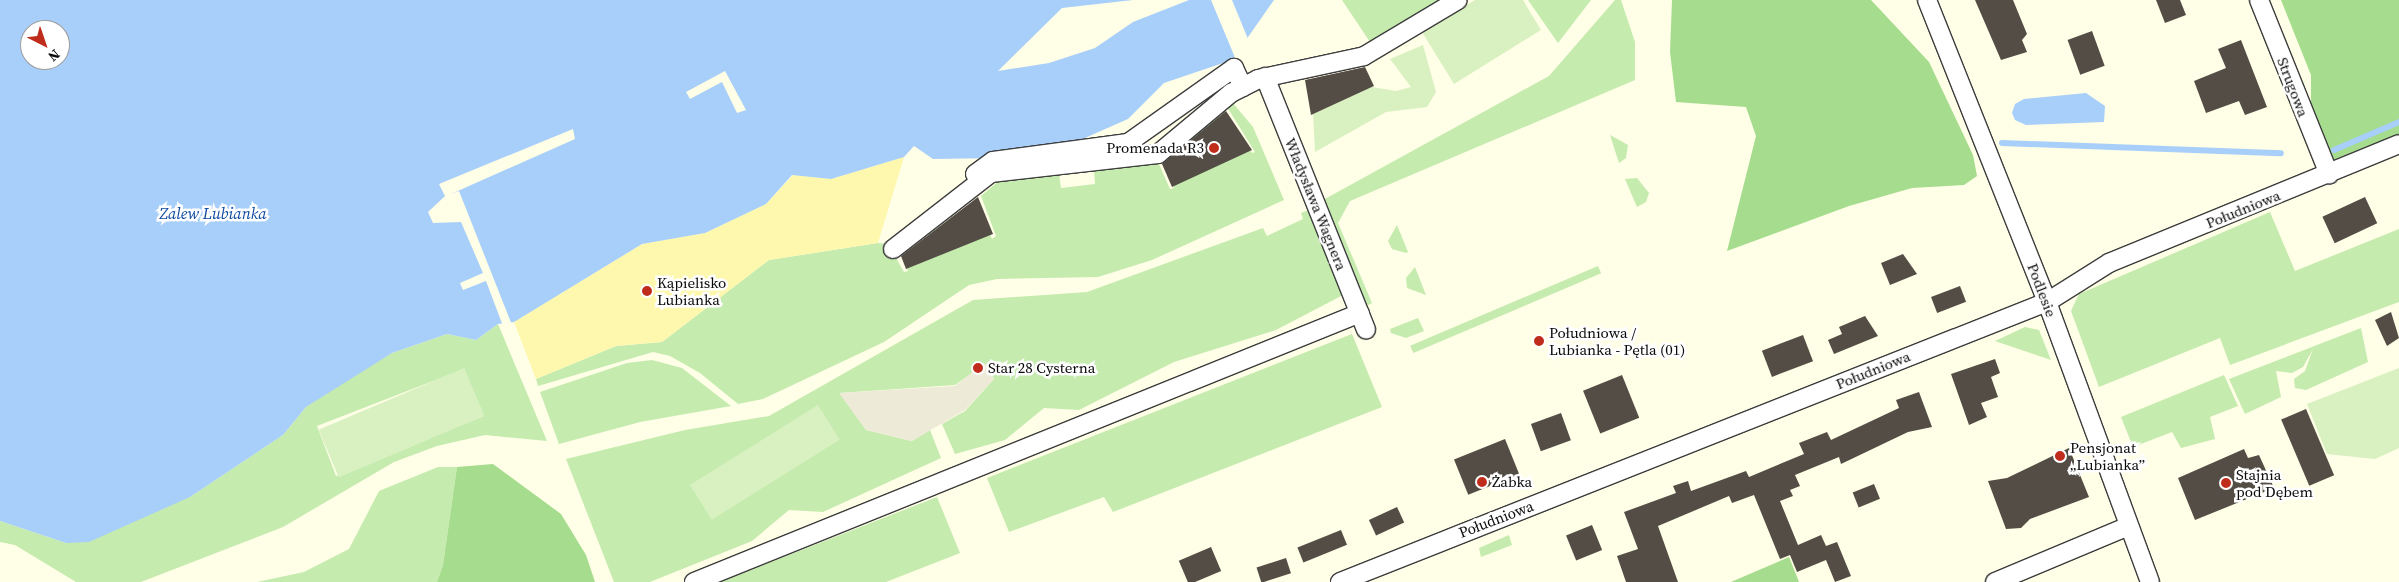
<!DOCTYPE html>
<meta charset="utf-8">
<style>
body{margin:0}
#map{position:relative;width:2399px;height:582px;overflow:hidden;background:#fffee6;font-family:"Source Serif 4",serif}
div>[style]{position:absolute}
.green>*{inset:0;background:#c5ebaf;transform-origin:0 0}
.forest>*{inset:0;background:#a5dc8d}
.sand>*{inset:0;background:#fef8af}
.pitch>*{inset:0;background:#d9f1c1;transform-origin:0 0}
.plaza>*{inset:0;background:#edebd7}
.water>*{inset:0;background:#a8cffa}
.pier>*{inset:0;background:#fffee6}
.stream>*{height:6px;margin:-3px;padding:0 3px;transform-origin:3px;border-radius:3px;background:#a8cffa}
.building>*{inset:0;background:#534d46;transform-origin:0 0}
.roads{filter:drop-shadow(1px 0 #3d3d3d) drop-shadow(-1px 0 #3d3d3d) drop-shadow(0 1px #3d3d3d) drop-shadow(0 -1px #3d3d3d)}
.street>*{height:18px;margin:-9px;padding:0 9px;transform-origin:9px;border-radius:9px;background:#fff}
.dots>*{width:14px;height:14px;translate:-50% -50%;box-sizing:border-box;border:2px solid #fff;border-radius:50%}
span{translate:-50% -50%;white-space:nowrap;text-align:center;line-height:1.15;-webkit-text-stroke:5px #fff;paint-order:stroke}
.street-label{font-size:15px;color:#0a0a0a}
.poi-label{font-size:15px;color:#0a0a0a}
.right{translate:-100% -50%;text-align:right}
.left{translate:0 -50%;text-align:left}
.water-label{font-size:16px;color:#0e4aa1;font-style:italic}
.north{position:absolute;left:20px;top:20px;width:50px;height:50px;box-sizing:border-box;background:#fff;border:1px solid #9d9d9d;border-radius:50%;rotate:139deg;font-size:14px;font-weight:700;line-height:20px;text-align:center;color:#0a0a0a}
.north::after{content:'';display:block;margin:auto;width:18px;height:22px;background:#c02c1b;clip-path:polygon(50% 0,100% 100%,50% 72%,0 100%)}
</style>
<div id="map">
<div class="green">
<div style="clip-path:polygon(1342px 0,1443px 0,1370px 42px)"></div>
<div style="clip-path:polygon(1528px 0,1591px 0,1558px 43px)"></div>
<div style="clip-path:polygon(1615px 0,1621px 0,1635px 42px,1635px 80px,1350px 201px,1338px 223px,1372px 303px,1365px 307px,1323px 200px,1549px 76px)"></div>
<div style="clip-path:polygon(1232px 102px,1253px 127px,1284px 200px,1152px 260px,1098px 277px,997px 279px,969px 285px,884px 342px,763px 399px,738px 404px,700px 373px,670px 356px,653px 352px,538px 386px,536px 379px,616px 346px,662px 342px,769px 260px,878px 243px,888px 244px,904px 272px,908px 271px,903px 254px,976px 201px,992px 239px,996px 236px,981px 196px,1000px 180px,1059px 174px,1061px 188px,1095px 184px,1094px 170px,1159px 164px,1170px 189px,1174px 188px,1163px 162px,1224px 111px,1252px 153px,1255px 152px,1227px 107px)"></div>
<div style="clip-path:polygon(1610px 135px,1628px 145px,1626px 158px,1619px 163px)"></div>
<div style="clip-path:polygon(1637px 178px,1649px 193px,1646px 202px,1637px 207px,1625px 179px)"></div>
<div style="clip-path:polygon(1309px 210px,1345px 294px,1276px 330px,1174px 362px,1079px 410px,1044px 408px,1005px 440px,955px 454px,942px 424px,965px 411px,994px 379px,985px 364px,955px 385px,840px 393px,866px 430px,912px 441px,930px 430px,941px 458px,823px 512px,789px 510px,752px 541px,650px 582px,614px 582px,566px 459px,685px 430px,769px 416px,973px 300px,1087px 292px,1263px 228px,1267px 236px,1303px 219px,1301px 213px)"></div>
<div style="clip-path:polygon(2270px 212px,2295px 271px,2399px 229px,2399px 302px,2230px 365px,2220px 338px,2099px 387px,2071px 311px,2079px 294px)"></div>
<div style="clip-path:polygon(1397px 225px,1408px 252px,1406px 253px,1392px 249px,1388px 241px)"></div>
<div style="left:1598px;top:266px;width:8px;height:204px;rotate:67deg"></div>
<div style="clip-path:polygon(1415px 267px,1426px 295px,1407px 288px,1406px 278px)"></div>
<div style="clip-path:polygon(1418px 318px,1424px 331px,1406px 338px,1391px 333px,1390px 329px)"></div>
<div style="clip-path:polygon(evenodd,498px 324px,547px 441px,485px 435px,437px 446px,394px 462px,283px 527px,141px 582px,76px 582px,15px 545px,0 542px,0 521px,66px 543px,190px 497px,283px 435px,306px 407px,359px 371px,392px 353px,447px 334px,476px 340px,498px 324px,464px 369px,484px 416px,336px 476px,317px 426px,464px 369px)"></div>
<div style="clip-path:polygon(2025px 327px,2039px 330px,2051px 360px,1995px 341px)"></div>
<div style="clip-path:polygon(2361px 328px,2368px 362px,2306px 390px,2295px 388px,2294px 379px,2305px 371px,2313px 349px,2303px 367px,2292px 373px,2276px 371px,2281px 397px,2245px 414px,2229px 379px)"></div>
<div style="clip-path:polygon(1352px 334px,1382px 407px,1113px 512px,1104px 497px,1009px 532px,987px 478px)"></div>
<div style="clip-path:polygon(652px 360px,682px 368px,731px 406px,640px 422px,559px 444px,540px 392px,627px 363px)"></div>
<div style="clip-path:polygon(2224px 375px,2238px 406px,2210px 417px,2215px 439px,2181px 448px,2172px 432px,2133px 447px,2121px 417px)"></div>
<div style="clip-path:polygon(438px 467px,457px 467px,443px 565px,437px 582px,257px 582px,304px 572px,349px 549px,379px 491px)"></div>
<div style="clip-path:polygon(937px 497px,960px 553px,886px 582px,720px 582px)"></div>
<div style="clip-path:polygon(1509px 535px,1512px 545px,1481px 557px,1479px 548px)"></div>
</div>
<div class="forest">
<div style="clip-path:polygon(1672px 0,1871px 0,1929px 62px,1973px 155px,1977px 176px,1964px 185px,1912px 188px,1849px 206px,1727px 251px,1756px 136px,1746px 107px,1676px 102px,1670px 52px)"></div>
<div style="clip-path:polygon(2281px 0,2399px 0,2399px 134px,2325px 163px,2311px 119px,2311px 75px)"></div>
<div style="clip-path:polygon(493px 464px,561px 514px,586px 555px,595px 582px,437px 582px,443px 565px,457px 467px)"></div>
<div style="clip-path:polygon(1789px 557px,1799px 582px,1731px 582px)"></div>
</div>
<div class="sand">
<div style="clip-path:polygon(904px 157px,878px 243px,769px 260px,662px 342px,616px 346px,536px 379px,514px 322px,642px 244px,705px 233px,766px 204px,793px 175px,831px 179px)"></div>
</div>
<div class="pitch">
<div style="clip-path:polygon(1475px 0,1523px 0,1541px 30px,1454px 84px,1422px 32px)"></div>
<div style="clip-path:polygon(1423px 45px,1436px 92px,1427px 107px,1386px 112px,1315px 152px,1313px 114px,1372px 87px,1396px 91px,1411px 87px,1390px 59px)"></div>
<div style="left:464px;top:368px;width:52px;height:158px;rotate:67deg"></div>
<div style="clip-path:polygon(2399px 368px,2399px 448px,2375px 459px,2327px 454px,2307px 404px)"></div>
<div style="left:818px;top:405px;width:41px;height:151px;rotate:58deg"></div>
</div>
<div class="plaza">
<div style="clip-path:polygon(984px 363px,994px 379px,965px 410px,912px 441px,866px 430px,839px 393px,955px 386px)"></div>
</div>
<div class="water">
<div style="clip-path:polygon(evenodd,0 0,1274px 0,1232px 60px,1164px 83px,1128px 119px,1069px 145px,1000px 158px,933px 159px,914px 146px,904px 157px,831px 179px,792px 175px,766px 204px,705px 233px,642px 244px,514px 322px,498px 324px,476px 340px,447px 334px,392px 353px,306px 407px,283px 435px,190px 497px,89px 542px,66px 543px,0 521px,0 0,30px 30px,60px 30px,60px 60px,30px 60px,30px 30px)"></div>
<div style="clip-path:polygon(2086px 93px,2105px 106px,2104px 122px,2026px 125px,2015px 120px,2012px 113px,2015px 104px,2024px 99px)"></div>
</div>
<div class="pier">
<div style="clip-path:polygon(1133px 0,1189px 0,1133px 22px,1095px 48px,1049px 63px,998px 71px,1062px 8px)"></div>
<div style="clip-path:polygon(1211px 0,1232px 0,1248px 39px,1236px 60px)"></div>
<div style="clip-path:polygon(725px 71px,746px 110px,737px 113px,722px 82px,690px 99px,686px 92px)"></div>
<div style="clip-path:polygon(573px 129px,575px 139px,451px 194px,459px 191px,512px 325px,503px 326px,486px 281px,463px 290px,460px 283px,483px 273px,461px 222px,433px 223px,428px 212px,445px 196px,439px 184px)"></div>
</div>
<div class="stream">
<div style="left:2002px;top:143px;width:279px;rotate:2.1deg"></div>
<div style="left:2334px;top:150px;width:71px;rotate:-23.3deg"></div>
</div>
<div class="building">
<div style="clip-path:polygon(1975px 0,2013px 0,2027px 34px,2022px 40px,2027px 52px,2001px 60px)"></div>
<div style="clip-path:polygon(2156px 0,2180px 0,2186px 15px,2165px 23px)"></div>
<div style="left:2092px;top:31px;width:37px;height:26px;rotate:70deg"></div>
<div style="clip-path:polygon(2241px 40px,2267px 107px,2245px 115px,2239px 101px,2206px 113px,2194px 81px,2226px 68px,2218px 49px)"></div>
<div style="clip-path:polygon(1365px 67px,1374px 86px,1311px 115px,1305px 80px)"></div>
<div style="clip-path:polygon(1226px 111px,1252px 150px,1172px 187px,1162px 164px)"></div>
<div style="clip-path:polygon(978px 197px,993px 234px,906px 269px,901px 256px)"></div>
<div style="left:2365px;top:197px;width:29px;height:47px;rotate:65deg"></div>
<div style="clip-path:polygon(1903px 254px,1917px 274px,1890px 285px,1881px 263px)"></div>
<div style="left:1960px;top:286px;width:17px;height:31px;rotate:69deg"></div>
<div style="clip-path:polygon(2391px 312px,2399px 338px,2387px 346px,2375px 320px)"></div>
<div style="clip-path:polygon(1865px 316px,1878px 336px,1834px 354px,1828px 340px,1842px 334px,1839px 327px)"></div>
<div style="left:1803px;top:335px;width:28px;height:44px;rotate:69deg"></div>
<div style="clip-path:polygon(1995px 359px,2000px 373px,1991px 377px,1998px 397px,1981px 403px,1987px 417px,1969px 425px,1951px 374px)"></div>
<div style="left:1622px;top:375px;width:46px;height:42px;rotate:68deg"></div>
<div style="clip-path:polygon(1919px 392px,1932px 427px,1908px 432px,1841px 464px,1839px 457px,1795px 475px,1800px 486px,1790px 490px,1793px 496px,1780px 501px,1798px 545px,1821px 535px,1826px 546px,1837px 542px,1851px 576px,1835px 582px,1826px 560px,1797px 572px,1790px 555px,1780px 559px,1754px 495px,1732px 503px,1729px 496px,1658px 526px,1678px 582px,1626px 582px,1617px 556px,1638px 549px,1624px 512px,1676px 493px,1673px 486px,1688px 481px,1691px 491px,1746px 471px,1749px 477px,1804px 454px,1799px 443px,1827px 432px,1831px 440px,1899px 408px,1896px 400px)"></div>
<div style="left:2306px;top:409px;width:72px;height:27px;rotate:67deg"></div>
<div style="left:1561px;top:413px;width:29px;height:32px;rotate:70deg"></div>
<div style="left:1505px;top:439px;width:38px;height:55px;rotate:68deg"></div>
<div style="clip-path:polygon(2069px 448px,2089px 497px,2030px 519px,2021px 528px,2006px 529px,1988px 481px,2007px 478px)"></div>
<div style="clip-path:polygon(2244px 449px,2248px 458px,2259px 455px,2274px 488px,2195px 520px,2178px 478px)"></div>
<div style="left:1874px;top:484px;width:16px;height:23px;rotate:68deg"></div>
<div style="left:1397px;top:507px;width:17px;height:31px;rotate:65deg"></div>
<div style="left:1592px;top:525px;width:27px;height:28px;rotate:68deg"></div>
<div style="left:1341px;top:530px;width:16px;height:47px;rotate:68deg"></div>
<div style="left:1211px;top:547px;width:26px;height:35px;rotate:67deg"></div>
<div style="left:1286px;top:558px;width:16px;height:31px;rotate:72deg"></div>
</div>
<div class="roads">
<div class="street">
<div style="left:1927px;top:0;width:325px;rotate:68.3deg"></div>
<div style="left:2047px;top:302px;width:298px;rotate:69.8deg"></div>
<div style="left:2259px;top:0;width:188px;rotate:68.1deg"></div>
<div style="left:1265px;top:77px;width:272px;rotate:68.2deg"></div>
<div style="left:975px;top:174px;width:22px;rotate:-36deg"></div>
<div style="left:993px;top:161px;width:136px;rotate:-7.6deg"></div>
<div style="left:1128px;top:143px;width:130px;rotate:-35.3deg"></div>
<div style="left:1234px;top:68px;width:21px;rotate:65deg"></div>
<div style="left:893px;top:249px;width:124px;rotate:-37.8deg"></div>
<div style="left:991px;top:173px;width:168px;rotate:-6.5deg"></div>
<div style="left:1158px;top:154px;width:95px;rotate:-39.9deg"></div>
<div style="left:1231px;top:93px;width:30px;rotate:-27deg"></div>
<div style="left:1258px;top:79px;width:108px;rotate:-12.2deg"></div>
<div style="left:1364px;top:56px;width:109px;rotate:-30.8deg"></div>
<div style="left:694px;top:582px;width:718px;rotate:-21.99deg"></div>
<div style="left:1340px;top:582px;width:760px;rotate:-21.61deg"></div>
<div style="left:2047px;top:302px;width:73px;rotate:-32.2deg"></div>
<div style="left:2109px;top:263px;width:313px;rotate:-22.3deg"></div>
<div style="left:1995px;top:582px;width:145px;rotate:-22.7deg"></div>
</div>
</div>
<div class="dots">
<div style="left:1214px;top:148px;background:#c02c1b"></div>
<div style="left:647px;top:291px;background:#c02c1b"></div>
<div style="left:1539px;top:341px;background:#c02c1b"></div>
<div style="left:978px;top:368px;background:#c02c1b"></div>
<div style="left:2060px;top:456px;background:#c02c1b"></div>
<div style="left:1482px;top:482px;background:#c02c1b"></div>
<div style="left:2226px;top:483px;background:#c02c1b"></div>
</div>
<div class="street-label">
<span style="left:2293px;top:87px;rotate:69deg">Strugowa</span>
<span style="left:1316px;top:204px;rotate:68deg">Władysława Wagnera</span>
<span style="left:2243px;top:209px;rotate:-22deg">Południowa</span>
<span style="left:2042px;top:290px;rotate:69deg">Podlesie</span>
<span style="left:1873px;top:370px;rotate:-22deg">Południowa</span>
<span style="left:1496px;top:519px;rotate:-21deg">Południowa</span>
</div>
<div class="poi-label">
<span class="right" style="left:1204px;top:148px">Promenada R3</span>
<span class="left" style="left:657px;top:291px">Kąpielisko<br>Lubianka</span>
<span class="left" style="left:1549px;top:341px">Południowa /<br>Lubianka - Pętla (01)</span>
<span class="left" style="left:988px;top:368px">Star 28 Cysterna</span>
<span class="left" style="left:2070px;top:456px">Pensjonat<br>„Lubianka”</span>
<span class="left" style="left:2236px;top:483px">Stajnia<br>pod Dębem</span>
<span class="left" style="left:1492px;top:482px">Żabka</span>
</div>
<div class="water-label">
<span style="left:213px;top:213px">Zalew Lubianka</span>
</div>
<div class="north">N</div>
</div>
